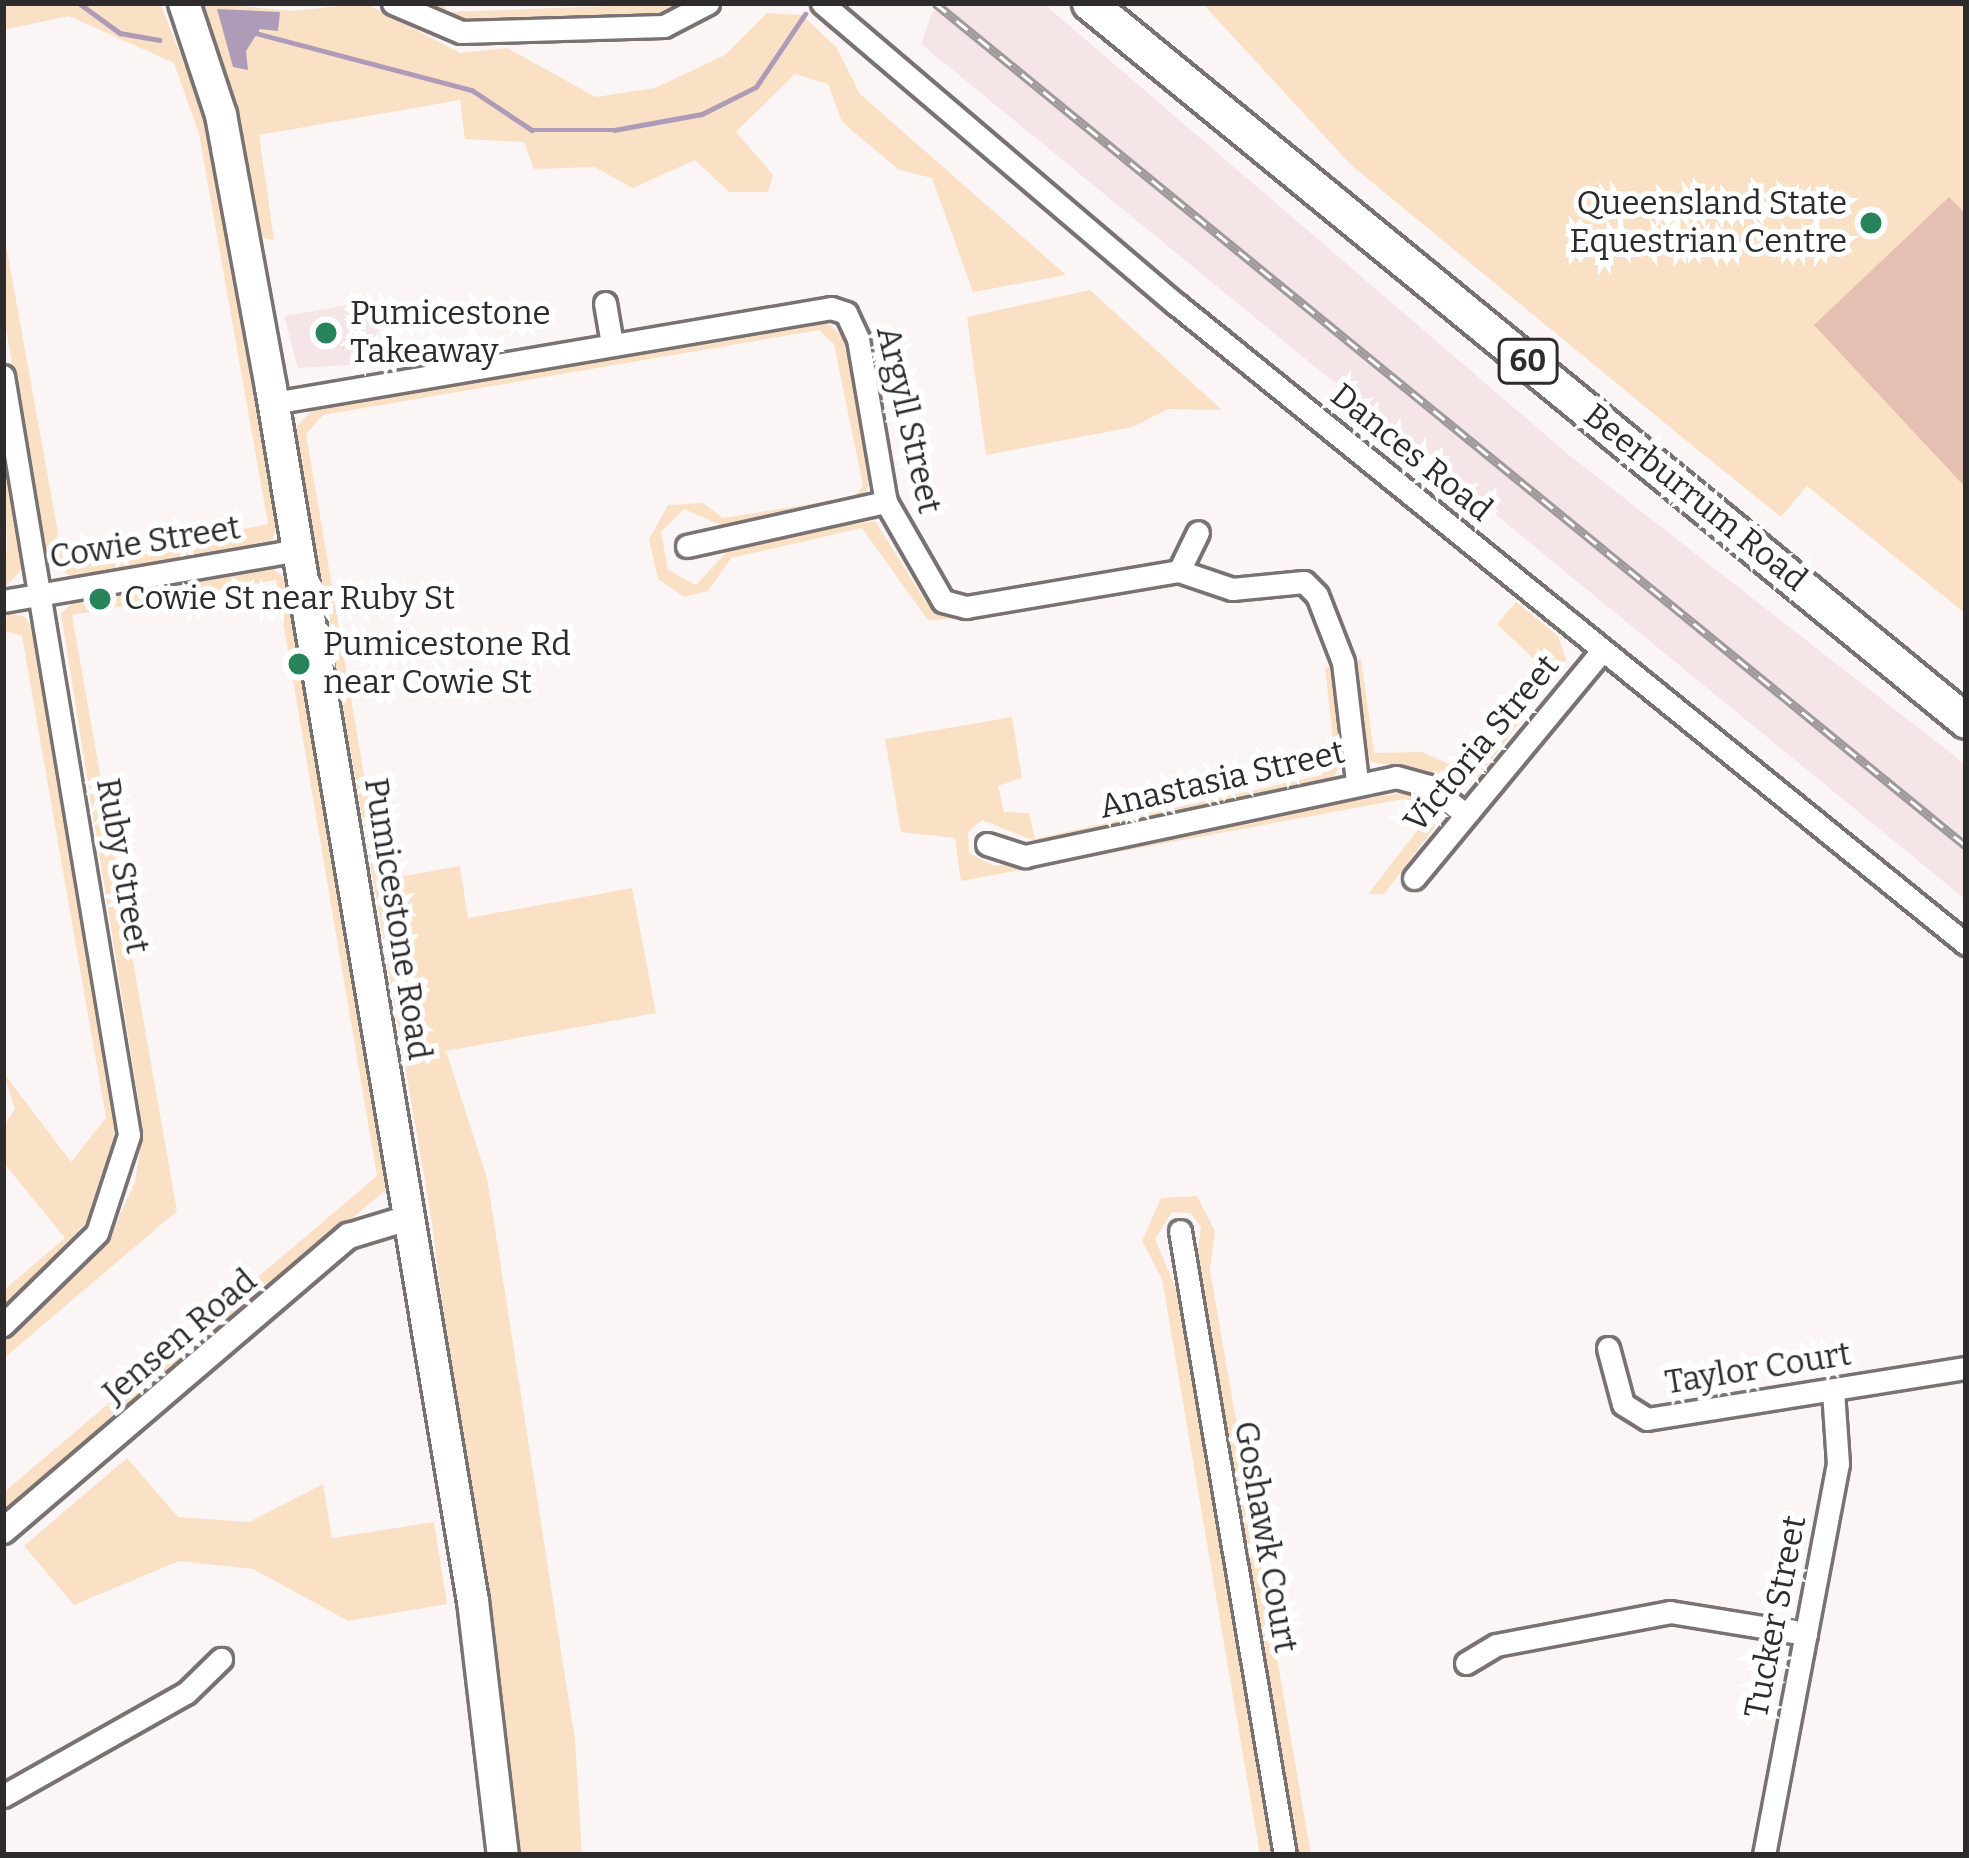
<!DOCTYPE html>
<style>
body{margin:0}
#map{position:relative;width:1969px;height:1858px;overflow:hidden;background:#fcf5f5;font-family:Bitter,serif}
div>[style]{position:absolute}
.built>*{inset:0;background:#f6e5e6}
.green>*{inset:0;background:#fae1c5}
.water>*{inset:0;background:#ae9bb8}
.stream>*{height:4.5px;margin:-2.25px;padding:0 2.25px;transform-origin:2.25px;border-radius:2.25px;background:#ae9bb8}
.building>*{inset:0;background:#e5c0b2}
.roads{filter:drop-shadow(3px 0 #797272) drop-shadow(-3px 0 #797272) drop-shadow(0 3px #797272) drop-shadow(0 -3px #797272)}
.minor>*{height:21px;margin:-10.5px;padding:0 10.5px;transform-origin:10.5px;border-radius:10.5px;background:#fff}
.tertiary>*{height:24px;margin:-12px;padding:0 12px;transform-origin:12px;border-radius:12px;background:#fff}
.secondary>*{height:30px;margin:-15px;padding:0 15px;transform-origin:15px;border-radius:15px;background:#fff}
.primary>*{height:33px;margin:-16.5px;padding:0 16.5px;transform-origin:16.5px;border-radius:16.5px;background:#fff}
.rail>*{height:9px;margin-top:-4.5px;transform-origin:0;background:repeating-linear-gradient(90deg,#fff 0 14px,#9e9a9a 0 28px);box-sizing:border-box;border-block:3px solid #9e9a9a}
.dots>*{width:33px;height:33px;translate:-50% -50%;box-sizing:border-box;border:6px solid #fff;border-radius:50%}
span{translate:-50% -50%;white-space:nowrap;text-align:center;line-height:1.15;-webkit-text-stroke:10px #fff;paint-order:stroke}
.shield-label span{padding:3px 9px;background:#fff;border:3px solid;border-radius:9px;-webkit-text-stroke-width:0}
.shield-label{font-size:30px;color:#2d2b2b;font-weight:700}
.poi-label{font-size:33px;color:#2d2b2b}
.right{translate:-100% -50%;text-align:right}
.left{translate:0 -50%;text-align:left}
.street-label{font-size:33px;color:#2d2b2b}
.frame{position:absolute;inset:0;border:6px solid #2d2b2b;pointer-events:none}
</style>
<div id="map">
<div class="built">
<div style="clip-path:polygon(953px 3px,1043px 3px,1569px 455px,1966px 765px,1966px 900px,921px 44px,933px 11px)"></div>
<div style="clip-path:polygon(375px 300px,383px 363px,298px 368px,284px 316px)"></div>
</div>
<div class="green">
<div style="clip-path:polygon(3px 3px,160px 3px,210px 129px,278px 522px,272px 541px,73px 578px,46px 559px,3px 312px,3px 228px,64px 566px,268px 524px,199px 134px,174px 63px,69px 16px,3px 30px)"></div>
<div style="clip-path:polygon(204px 3px,294px 11px,365px 3px,460px 53px,507px 48px,596px 97px,655px 88px,725px 55px,767px 13px,802px 15px,836px 47px,860px 94px,1066px 275px,973px 292px,932px 178px,899px 170px,842px 122px,828px 84px,795px 74px,736px 132px,773px 175px,768px 192px,729px 192px,695px 160px,633px 188px,594px 167px,534px 169px,524px 142px,465px 139px,460px 100px,259px 135px,274px 240px,263px 238px)"></div>
<div style="clip-path:polygon(408px 3px,445px 3px,446px 12px,691px 3px,645px 21px,449px 22px)"></div>
<div style="clip-path:polygon(1202px 3px,1966px 3px,1966px 614px,1807px 486px,1781px 517px,1688px 442px,1351px 165px)"></div>
<div style="clip-path:polygon(1090px 290px,1222px 410px,1168px 409px,1133px 427px,986px 455px,967px 317px)"></div>
<div style="clip-path:polygon(827px 321px,849px 344px,871px 479px,864px 497px,725px 527px,684px 509px,661px 532px,668px 570px,696px 585px,736px 542px,875px 521px,926px 602px,952px 619px,928px 620px,862px 528px,731px 558px,708px 591px,684px 597px,658px 579px,649px 539px,668px 505px,703px 503px,723px 518px,854px 497px,863px 486px,834px 344px,819px 330px,323px 415px,306px 434px,382px 880px,460px 866px,468px 918px,632px 888px,656px 1013px,446px 1051px,487px 1178px,575px 1740px,582px 1855px,516px 1855px,431px 1216px,295px 429px,315px 406px)"></div>
<div style="clip-path:polygon(3px 435px,25px 565px,3px 590px,7px 546px)"></div>
<div style="clip-path:polygon(272px 568px,287px 580px,387px 1189px,3px 1510px,3px 1493px,377px 1176px,276px 580px,72px 615px,177px 1211px,3px 1359px,3px 1343px,106px 1245px,135px 1182px,143px 1129px,61px 613px,75px 601px)"></div>
<div style="clip-path:polygon(1516px 602px,1558px 636px,1566px 659px,1479px 777px,1450px 788px,1415px 769px,1370px 762px,1351px 661px,1361px 659px,1374px 753px,1422px 752px,1465px 771px,1535px 680px,1532px 657px,1497px 624px)"></div>
<div style="clip-path:polygon(8px 613px,25px 617px,36px 636px,118px 1117px,96px 1212px,3px 1309px,3px 1291px,65px 1238px,3px 1162px,3px 1127px,15px 1109px,3px 1072px,71px 1162px,106px 1118px,22px 636px,3px 630px)"></div>
<div style="clip-path:polygon(1335px 666px,1344px 756px,1332px 781px,1035px 841px,982px 820px,968px 832px,969px 853px,994px 866px,1414px 790px,1433px 805px,1435px 827px,1384px 894px,1368px 894px,1424px 822px,1404px 799px,961px 881px,955px 838px,901px 832px,885px 739px,1012px 717px,1022px 778px,998px 786px,1004px 812px,1029px 813px,1035px 839px,1322px 775px,1335px 756px,1325px 668px)"></div>
<div style="clip-path:polygon(1197px 1196px,1215px 1231px,1210px 1270px,1311px 1855px,1293px 1855px,1195px 1274px,1201px 1227px,1190px 1213px,1172px 1212px,1155px 1239px,1184px 1308px,1276px 1855px,1260px 1855px,1162px 1279px,1142px 1241px,1161px 1198px)"></div>
<div style="clip-path:polygon(127px 1458px,178px 1517px,249px 1522px,323px 1484px,332px 1538px,434px 1522px,447px 1604px,348px 1621px,253px 1569px,179px 1561px,74px 1605px,24px 1546px)"></div>
</div>
<div class="water">
<div style="clip-path:polygon(217px 9px,280px 12px,278px 31px,260px 29px,246px 51px,248px 70px,233px 67px)"></div>
</div>
<div class="stream">
<div style="left:79px;top:3px;width:51px;rotate:36.2deg"></div>
<div style="left:120px;top:33px;width:40px;rotate:10deg"></div>
<div style="left:252px;top:32px;width:228px;rotate:14.8deg"></div>
<div style="left:472px;top:90px;width:72px;rotate:33.7deg"></div>
<div style="left:532px;top:130px;width:82px"></div>
<div style="left:614px;top:130px;width:89px;rotate:-10.3deg"></div>
<div style="left:702px;top:114px;width:60px;rotate:-26.6deg"></div>
<div style="left:756px;top:87px;width:88px;rotate:-56.1deg"></div>
</div>
<div class="building">
<div style="clip-path:polygon(1949px 197px,1966px 214px,1966px 488px,1814px 325px)"></div>
</div>
<div class="roads">
<div class="minor">
<div style="left:393px;top:3px;width:74px;rotate:23.1deg"></div>
<div style="left:461px;top:32px;width:203px;rotate:-1.7deg"></div>
<div style="left:664px;top:26px;width:50px;rotate:-27.6deg"></div>
<div style="left:822px;top:3px;width:465px;rotate:40.4deg"></div>
<div style="left:1176px;top:304px;width:1017px;rotate:39.01deg"></div>
<div style="left:605px;top:303px;width:42px;rotate:80.3deg"></div>
<div style="left:3px;top:376px;width:769px;rotate:80.57deg"></div>
<div style="left:129px;top:1135px;width:103px;rotate:108.1deg"></div>
<div style="left:97px;top:1233px;width:132px;rotate:135.6deg"></div>
<div style="left:273px;top:403px;width:566px;rotate:-9.66deg"></div>
<div style="left:831px;top:308px;width:16px;rotate:18deg"></div>
<div style="left:846px;top:313px;width:29px;rotate:65deg"></div>
<div style="left:858px;top:339px;width:165px;rotate:80.3deg"></div>
<div style="left:886px;top:502px;width:114px;rotate:60.1deg"></div>
<div style="left:943px;top:601px;width:24px;rotate:15deg"></div>
<div style="left:966px;top:607px;width:216px;rotate:-9.6deg"></div>
<div style="left:1179px;top:571px;width:43px;rotate:-64deg"></div>
<div style="left:687px;top:546px;width:204px;rotate:-12.5deg"></div>
<div style="left:1179px;top:571px;width:56px;rotate:18.8deg"></div>
<div style="left:1232px;top:589px;width:72px;rotate:-5.6deg"></div>
<div style="left:1304px;top:582px;width:18px;rotate:45deg"></div>
<div style="left:1317px;top:595px;width:72px;rotate:68.8deg"></div>
<div style="left:1343px;top:662px;width:120px;rotate:83.3deg"></div>
<div style="left:3px;top:601px;width:299px;rotate:-9.8deg"></div>
<div style="left:987px;top:844px;width:40px;rotate:18deg"></div>
<div style="left:1025px;top:856px;width:379px;rotate:-12deg"></div>
<div style="left:1396px;top:777px;width:34px;rotate:15deg"></div>
<div style="left:1429px;top:786px;width:46px;rotate:37.9deg"></div>
<div style="left:1414px;top:878px;width:293px;rotate:-50.4deg"></div>
<div style="left:1180px;top:1231px;width:633px;rotate:80.45deg"></div>
<div style="left:1608px;top:1348px;width:58px;rotate:75deg"></div>
<div style="left:1623px;top:1404px;width:28px;rotate:32deg"></div>
<div style="left:1647px;top:1419px;width:323px;rotate:-9.1deg"></div>
<div style="left:1466px;top:1663px;width:35px;rotate:-31deg"></div>
<div style="left:1496px;top:1645px;width:177px;rotate:-10.7deg"></div>
<div style="left:1670px;top:1612px;width:138px;rotate:9.2deg"></div>
<div style="left:3px;top:1796px;width:210px;rotate:-29.4deg"></div>
<div style="left:186px;top:1693px;width:49px;rotate:-44.2deg"></div>
<div style="left:1764px;top:1855px;width:398px;rotate:-79.3deg"></div>
<div style="left:1838px;top:1464px;width:74px;rotate:-93.9deg"></div>
</div>
<div class="tertiary">
<div style="left:3px;top:1531px;width:455px;rotate:-40.5deg"></div>
<div style="left:349px;top:1236px;width:65px;rotate:-17deg"></div>
</div>
<div class="secondary">
<div style="left:184px;top:3px;width:118px;rotate:71.7deg"></div>
<div style="left:221px;top:115px;width:278px;rotate:79.6deg"></div>
<div style="left:271px;top:388px;width:1230px;rotate:80.55deg"></div>
<div style="left:473px;top:1601px;width:256px;rotate:83.3deg"></div>
</div>
<div class="primary">
<div style="left:1089px;top:3px;width:1133px;rotate:39.31deg"></div>
</div>
</div>
<div class="rail">
<div style="left:935px;top:3px;width:1332px;rotate:39.27deg"></div>
</div>
<div class="dots">
<div style="left:1871px;top:223px;background:#278359"></div>
<div style="left:326px;top:333px;background:#278359"></div>
<div style="left:100px;top:599px;background:#278359"></div>
<div style="left:299px;top:664px;background:#278359"></div>
</div>
<div class="shield-label">
<span style="left:1528px;top:361px">60</span>
</div>
<div class="poi-label">
<span class="right" style="left:1847px;top:223px">Queensland State<br>Equestrian Centre</span>
<span class="left" style="left:350px;top:333px">Pumicestone<br>Takeaway</span>
<span class="left" style="left:124px;top:599px">Cowie St near Ruby St</span>
<span class="left" style="left:323px;top:664px">Pumicestone Rd<br>near Cowie St</span>
</div>
<div class="street-label">
<span style="left:908px;top:420px;rotate:77deg">Argyll Street</span>
<span style="left:1411px;top:453px;rotate:39deg">Dances Road</span>
<span style="left:1695px;top:498px;rotate:39deg">Beerburrum Road</span>
<span style="left:145px;top:543px;rotate:-9deg">Cowie Street</span>
<span style="left:1482px;top:744px;rotate:-50deg">Victoria Street</span>
<span style="left:1222px;top:780px;rotate:-13deg">Anastasia Street</span>
<span style="left:122px;top:866px;rotate:80deg">Ruby Street</span>
<span style="left:397px;top:919px;rotate:81deg">Pumicestone Road</span>
<span style="left:180px;top:1337px;rotate:-40deg">Jensen Road</span>
<span style="left:1758px;top:1369px;rotate:-9deg">Taylor Court</span>
<span style="left:1265px;top:1537px;rotate:80deg">Goshawk Court</span>
<span style="left:1776px;top:1617px;rotate:-79deg">Tucker Street</span>
</div>
<div class="frame"></div>
</div>
